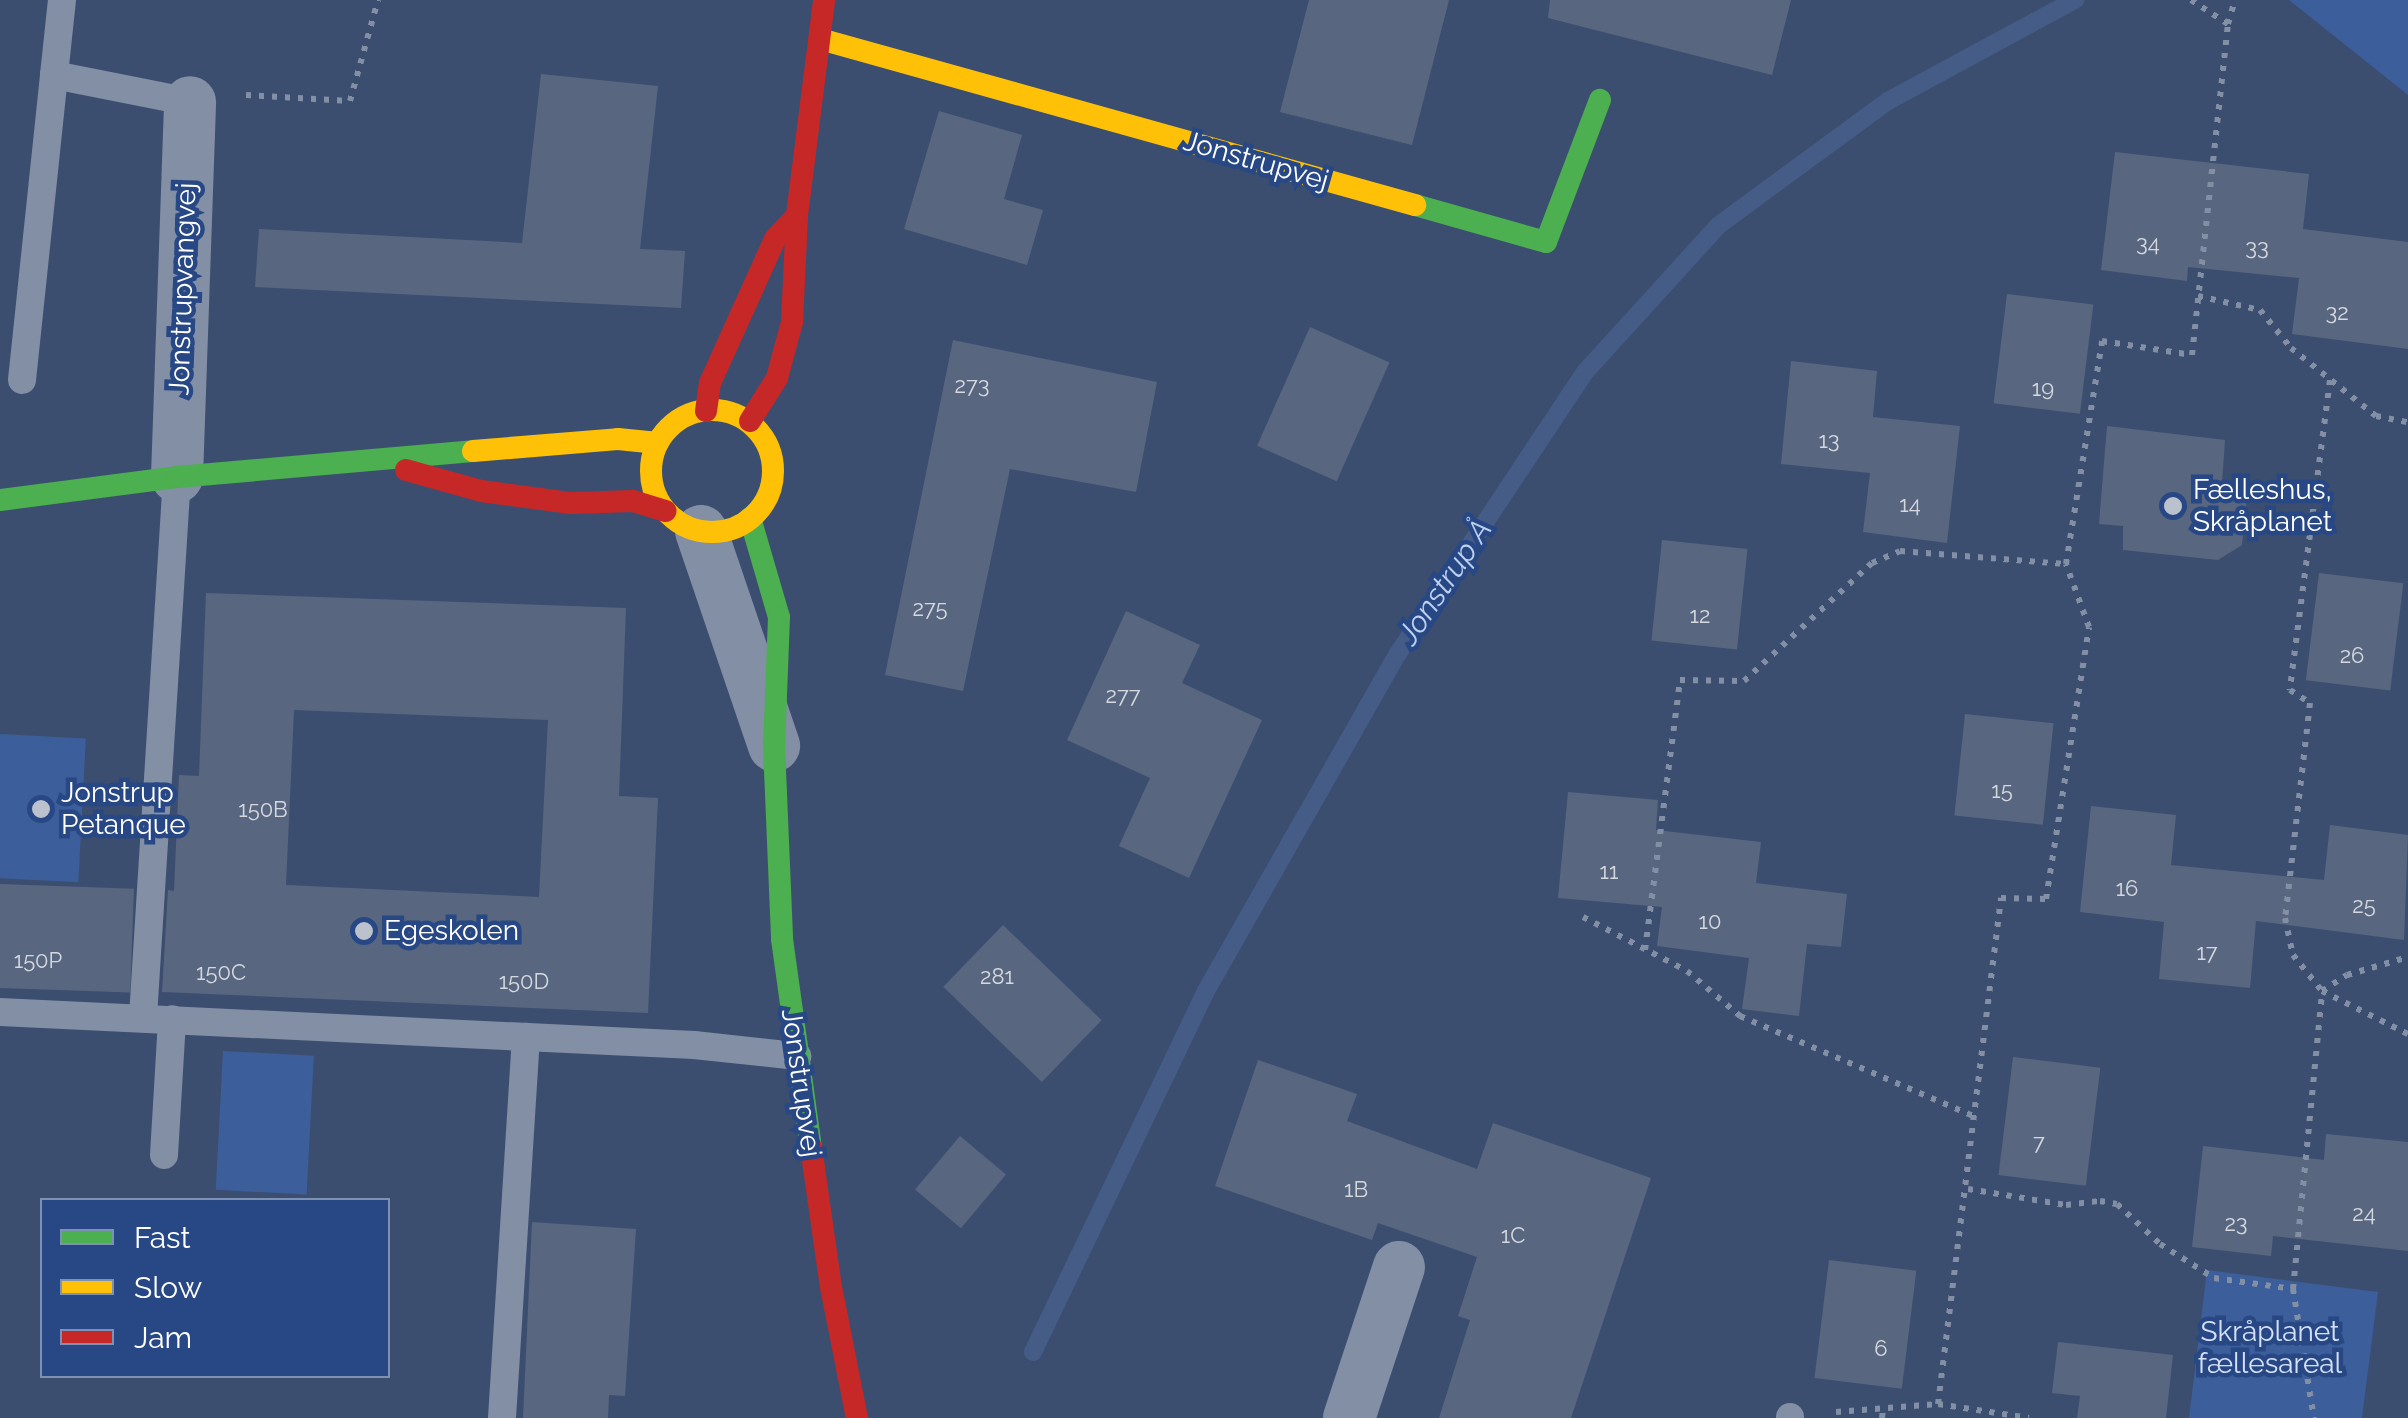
<!DOCTYPE html>
<meta charset="utf-8">
<style>
body{margin:0}
#map{position:relative;width:2408px;height:1418px;overflow:hidden;background:#3c4e6f;font-family:Raleway,sans-serif}
div>[style]{position:absolute}
.green>*{inset:0;background:#3c5e9a;transform-origin:0 0}
.stream>*{height:18px;margin:-9px;padding:0 9px;transform-origin:9px;border-radius:9px;background:#455c87}
.building>*{inset:0;background:#586680;transform-origin:0 0}
.path>*{height:6px;margin-top:-3px;transform-origin:0;background:repeating-linear-gradient(90deg,#838fa5 0 5px,transparent 0 13px)}
.lane>*{height:28px;margin:-14px;padding:0 14px;transform-origin:14px;border-radius:14px;background:#838fa5}
.street>*{height:52px;margin:-26px;padding:0 26px;transform-origin:26px;border-radius:26px;background:#838fa5}
.fast>*{height:22px;margin:-11px;padding:0 11px;transform-origin:11px;border-radius:11px;background:#4caf50}
.slow>*{height:22px;margin:-11px;padding:0 11px;transform-origin:11px;border-radius:11px;background:#ffc107}
.slow>.ring{margin:-11px;padding:0;box-sizing:content-box;background:none;border:22px solid #ffc107;border-radius:50%}
.jam>*{height:22px;margin:-11px;padding:0 11px;transform-origin:11px;border-radius:11px;background:#c62828}
.dots>*{width:28px;height:28px;translate:-50% -50%;box-sizing:border-box;border:5px solid #274884;border-radius:50%}
span{translate:-50% -50%;white-space:nowrap;text-align:center;line-height:1.15;-webkit-text-stroke:9px #274884;paint-order:stroke}
.number-label{font-size:22px;color:#d5d9df}
.number-label span{-webkit-text-stroke-width:0}
.street-label{font-size:28px;color:#fff}
.poi-label{font-size:28px;color:#fff}
.left{translate:0 -50%;text-align:left}
.park-label{font-size:28px;color:#d5e1f6}
.water-label{font-size:30px;color:#bdd0ef;font-style:italic}
.legend{position:absolute;left:40px;top:1198px;width:350px;height:180px;box-sizing:border-box;background:#274884;border:2px solid #7d91b5;margin:0;padding:12px 18px;list-style:none;font-size:30px;color:#fff}
.legend li{display:flex;align-items:center;gap:20px;height:50px}
.legend b{width:50px;border:2px solid #7d91b5}
</style>
<div id="map">
<div class="green">
<div style="clip-path:polygon(2289px 0,2408px 0,2408px 95px)"></div>
<div style="left:0;top:734px;width:86px;height:144px;rotate:3deg"></div>
<div style="left:223px;top:1051px;width:91px;height:139px;rotate:3deg"></div>
<div style="clip-path:polygon(2207px 1270px,2378px 1292px,2362px 1418px,2189px 1418px)"></div>
</div>
<div class="stream">
<div style="left:1033px;top:1352px;width:400px;rotate:-64.4deg"></div>
<div style="left:1206px;top:991px;width:386px;rotate:-60.4deg"></div>
<div style="left:1397px;top:655px;width:341px;rotate:-56.4deg"></div>
<div style="left:1586px;top:371px;width:197px;rotate:-47.7deg"></div>
<div style="left:1719px;top:225px;width:210px;rotate:-36.3deg"></div>
<div style="left:1888px;top:101px;width:213px;rotate:-28.4deg"></div>
</div>
<div class="building">
<div style="clip-path:polygon(1309px 0,1449px 0,1412px 145px,1280px 112px)"></div>
<div style="clip-path:polygon(1550px 0,1791px 0,1772px 75px,1548px 18px)"></div>
<div style="clip-path:polygon(541px 74px,658px 86px,640px 249px,685px 251px,681px 308px,255px 287px,259px 229px,522px 243px)"></div>
<div style="clip-path:polygon(939px 111px,1022px 135px,1004px 199px,1043px 210px,1027px 265px,904px 229px)"></div>
<div style="clip-path:polygon(2115px 152px,2309px 174px,2303px 229px,2408px 242px,2408px 349px,2292px 334px,2299px 278px,2188px 267px,2187px 281px,2101px 270px)"></div>
<div style="left:2007px;top:294px;width:87px;height:110px;rotate:7deg"></div>
<div style="left:1310px;top:327px;width:87px;height:130px;rotate:24deg"></div>
<div style="clip-path:polygon(953px 340px,1157px 382px,1136px 492px,1010px 469px,963px 691px,885px 675px)"></div>
<div style="clip-path:polygon(1791px 361px,1877px 371px,1873px 417px,1960px 426px,1947px 543px,1863px 532px,1870px 473px,1781px 464px)"></div>
<div style="clip-path:polygon(2107px 426px,2225px 440px,2222px 483px,2248px 488px,2242px 545px,2218px 560px,2123px 550px,2123px 526px,2099px 524px)"></div>
<div style="left:1662px;top:540px;width:86px;height:101px;rotate:6deg"></div>
<div style="left:2319px;top:573px;width:85px;height:108px;rotate:7deg"></div>
<div style="clip-path:polygon(evenodd,206px 593px,626px 608px,619px 796px,658px 798px,648px 1013px,162px 992px,168px 890px,174px 891px,179px 775px,199px 776px,206px 593px,294px 710px,548px 720px,539px 897px,286px 885px,294px 710px)"></div>
<div style="clip-path:polygon(1126px 611px,1200px 645px,1182px 683px,1262px 720px,1189px 878px,1119px 846px,1150px 778px,1067px 740px)"></div>
<div style="left:1965px;top:714px;width:89px;height:102px;rotate:6deg"></div>
<div style="clip-path:polygon(1568px 792px,1658px 800px,1656px 830px,1761px 842px,1756px 883px,1847px 894px,1841px 947px,1807px 944px,1799px 1016px,1742px 1009px,1749px 958px,1657px 946px,1662px 907px,1558px 898px)"></div>
<div style="clip-path:polygon(2091px 806px,2176px 815px,2171px 865px,2324px 880px,2330px 825px,2408px 835px,2404px 940px,2256px 921px,2250px 988px,2159px 979px,2164px 922px,2080px 912px)"></div>
<div style="left:0;top:884px;width:134px;height:104px;rotate:2deg"></div>
<div style="left:1003px;top:925px;width:137px;height:86px;rotate:44deg"></div>
<div style="left:2013px;top:1057px;width:88px;height:119px;rotate:7deg"></div>
<div style="clip-path:polygon(1258px 1060px,1357px 1094px,1347px 1121px,1477px 1169px,1493px 1123px,1651px 1178px,1571px 1418px,1439px 1418px,1470px 1320px,1458px 1316px,1477px 1257px,1378px 1223px,1372px 1240px,1215px 1186px)"></div>
<div style="clip-path:polygon(2326px 1134px,2408px 1142px,2408px 1251px,2273px 1236px,2271px 1256px,2192px 1247px,2203px 1146px,2324px 1160px)"></div>
<div style="left:960px;top:1136px;width:60px;height:70px;rotate:40deg"></div>
<div style="clip-path:polygon(532px 1222px,636px 1229px,625px 1396px,609px 1395px,608px 1418px,523px 1418px)"></div>
<div style="left:1829px;top:1260px;width:88px;height:119px;rotate:7deg"></div>
<div style="clip-path:polygon(2058px 1342px,2173px 1355px,2166px 1418px,2077px 1418px,2080px 1396px,2052px 1393px)"></div>
</div>
<div class="path">
<div style="left:2191px;top:0;width:44px;rotate:33deg"></div>
<div style="left:246px;top:95px;width:104px;rotate:3.3deg"></div>
<div style="left:350px;top:101px;width:105px;rotate:-74.5deg"></div>
<div style="left:2198px;top:296px;width:64px;rotate:12.7deg"></div>
<div style="left:2260px;top:310px;width:49px;rotate:50.8deg"></div>
<div style="left:2291px;top:348px;width:109px;rotate:38.7deg"></div>
<div style="left:2376px;top:416px;width:33px;rotate:11deg"></div>
<div style="left:2330px;top:380px;width:313px;rotate:97.4deg"></div>
<div style="left:2290px;top:690px;width:24px;rotate:33deg"></div>
<div style="left:2310px;top:703px;width:216px;rotate:96.6deg"></div>
<div style="left:2285px;top:918px;width:38px;rotate:78deg"></div>
<div style="left:2293px;top:955px;width:46px;rotate:51.1deg"></div>
<div style="left:2322px;top:991px;width:96px;rotate:26.6deg"></div>
<div style="left:1583px;top:917px;width:117px;rotate:27.4deg"></div>
<div style="left:1687px;top:971px;width:70px;rotate:40.3deg"></div>
<div style="left:1740px;top:1016px;width:257px;rotate:23.2deg"></div>
<div style="left:1645px;top:950px;width:272px;rotate:-82.6deg"></div>
<div style="left:1680px;top:680px;width:64px;rotate:0.9deg"></div>
<div style="left:1744px;top:681px;width:174px;rotate:-42.7deg"></div>
<div style="left:1872px;top:563px;width:30px;rotate:-23deg"></div>
<div style="left:1900px;top:551px;width:167px;rotate:4.5deg"></div>
<div style="left:1968px;top:1189px;width:99px;rotate:9.3deg"></div>
<div style="left:2066px;top:1205px;width:34px;rotate:-7deg"></div>
<div style="left:2100px;top:1201px;width:17px;rotate:10deg"></div>
<div style="left:2117px;top:1204px;width:59px;rotate:42.9deg"></div>
<div style="left:2160px;top:1244px;width:64px;rotate:32.2deg"></div>
<div style="left:2214px;top:1278px;width:80px;rotate:7.9deg"></div>
<div style="left:2293px;top:1289px;width:299px;rotate:-84.4deg"></div>
<div style="left:2322px;top:991px;width:30px;rotate:-33deg"></div>
<div style="left:2347px;top:975px;width:64px;rotate:-16.4deg"></div>
<div style="left:2293px;top:1289px;width:131px;rotate:80.8deg"></div>
<div style="left:1938px;top:1404px;width:510px;rotate:-82.9deg"></div>
<div style="left:2001px;top:898px;width:45px;rotate:1.3deg"></div>
<div style="left:2046px;top:899px;width:275px;rotate:-81deg"></div>
<div style="left:2089px;top:627px;width:67px;rotate:-110.1deg"></div>
<div style="left:2066px;top:564px;width:226px;rotate:-80.8deg"></div>
<div style="left:2102px;top:341px;width:91px;rotate:8.8deg"></div>
<div style="left:2192px;top:355px;width:333px;rotate:-83.8deg"></div>
<div style="left:2228px;top:24px;width:25px;rotate:-74deg"></div>
<div style="left:1836px;top:1412px;width:102px;rotate:-4.5deg"></div>
<div style="left:1938px;top:1404px;width:92px;rotate:8.7deg"></div>
<div style="left:1882px;top:1418px;width:10px;rotate:-84deg"></div>
</div>
<div class="lane">
<div style="left:62px;top:0;width:75px;rotate:96.1deg"></div>
<div style="left:54px;top:75px;width:139px;rotate:11.2deg"></div>
<div style="left:22px;top:380px;width:307px;rotate:-84deg"></div>
<div style="left:0;top:1012px;width:695px;rotate:2.72deg"></div>
<div style="left:694px;top:1045px;width:104px;rotate:6.1deg"></div>
<div style="left:143px;top:1017px;width:541px;rotate:-86.4deg"></div>
<div style="left:164px;top:1155px;width:136px;rotate:-86.6deg"></div>
<div style="left:502px;top:1418px;width:382px;rotate:-86.4deg"></div>
<div style="left:1790px;top:1418px;width:1px;rotate:-90deg"></div>
</div>
<div class="street">
<div style="left:177px;top:477px;width:375px;rotate:-88deg"></div>
<div style="left:701px;top:531px;width:227px;rotate:71.2deg"></div>
<div style="left:1349px;top:1418px;width:159px;rotate:-71.7deg"></div>
</div>
<div class="fast">
<div style="left:1415px;top:205px;width:136px;rotate:15.8deg"></div>
<div style="left:1546px;top:242px;width:152px;rotate:-69.2deg"></div>
<div style="left:0;top:500px;width:178px;rotate:-7.4deg"></div>
<div style="left:177px;top:477px;width:297px;rotate:-5deg"></div>
<div style="left:750px;top:518px;width:103px;rotate:73.7deg"></div>
<div style="left:779px;top:617px;width:129px;rotate:92.2deg"></div>
<div style="left:774px;top:746px;width:193px;rotate:87.6deg"></div>
<div style="left:782px;top:939px;width:210px;rotate:82.1deg"></div>
</div>
<div class="slow">
<div style="left:820px;top:39px;width:618px;rotate:15.59deg"></div>
<div class="ring" style="left:651px;top:410px;width:100px;height:100px"></div>
<div style="left:473px;top:451px;width:145px;rotate:-4.7deg"></div>
<div style="left:618px;top:439px;width:40px;rotate:5.7deg"></div>
</div>
<div class="jam">
<div style="left:706px;top:411px;width:28px;rotate:-82deg"></div>
<div style="left:710px;top:383px;width:158px;rotate:-65.7deg"></div>
<div style="left:775px;top:239px;width:25px;rotate:-47deg"></div>
<div style="left:750px;top:421px;width:51px;rotate:-57.9deg"></div>
<div style="left:777px;top:378px;width:58px;rotate:-75deg"></div>
<div style="left:792px;top:322px;width:107px;rotate:-87.3deg"></div>
<div style="left:797px;top:215px;width:217px;rotate:-82.8deg"></div>
<div style="left:406px;top:470px;width:78px;rotate:15.6deg"></div>
<div style="left:481px;top:491px;width:91px;rotate:7.6deg"></div>
<div style="left:571px;top:503px;width:62px;rotate:-1.8deg"></div>
<div style="left:633px;top:501px;width:34px;rotate:17deg"></div>
<div style="left:811px;top:1147px;width:141px;rotate:81.9deg"></div>
<div style="left:831px;top:1287px;width:134px;rotate:78.8deg"></div>
</div>
<div class="dots">
<div style="left:2173px;top:506px;background:#bbc1cd"></div>
<div style="left:41px;top:809px;background:#bbc1cd"></div>
<div style="left:364px;top:931px;background:#bbc1cd"></div>
</div>
<div class="number-label">
<span style="left:2148px;top:244px">34</span>
<span style="left:2257px;top:248px">33</span>
<span style="left:2337px;top:313px">32</span>
<span style="left:972px;top:386px">273</span>
<span style="left:2043px;top:389px">19</span>
<span style="left:1829px;top:441px">13</span>
<span style="left:1910px;top:505px">14</span>
<span style="left:930px;top:609px">275</span>
<span style="left:1700px;top:616px">12</span>
<span style="left:2352px;top:656px">26</span>
<span style="left:1123px;top:696px">277</span>
<span style="left:2002px;top:791px">15</span>
<span style="left:263px;top:810px">150B</span>
<span style="left:1609px;top:872px">11</span>
<span style="left:2127px;top:889px">16</span>
<span style="left:2364px;top:906px">25</span>
<span style="left:1710px;top:922px">10</span>
<span style="left:2207px;top:953px">17</span>
<span style="left:38px;top:961px">150P</span>
<span style="left:221px;top:973px">150C</span>
<span style="left:997px;top:977px">281</span>
<span style="left:524px;top:982px">150D</span>
<span style="left:2039px;top:1143px">7</span>
<span style="left:1356px;top:1190px">1B</span>
<span style="left:2364px;top:1214px">24</span>
<span style="left:2236px;top:1224px">23</span>
<span style="left:1513px;top:1236px">1C</span>
<span style="left:1881px;top:1349px">6</span>
</div>
<div class="street-label">
<span style="left:1256px;top:161px;rotate:16deg">Jonstrupvej</span>
<span style="left:183px;top:289px;rotate:-88deg">Jonstrupvangvej</span>
<span style="left:801px;top:1083px;rotate:82deg">Jonstrupvej</span>
</div>
<div class="poi-label">
<span class="left" style="left:2193px;top:506px">Fælleshus,<br>Skråplanet</span>
<span class="left" style="left:61px;top:809px">Jonstrup<br>Petanque</span>
<span class="left" style="left:384px;top:931px">Egeskolen</span>
</div>
<div class="park-label">
<span style="left:2270px;top:1348px">Skråplanet<br>fællesareal</span>
</div>
<div class="water-label">
<span style="left:1445px;top:582px;rotate:-56deg">Jonstrup Å</span>
</div>
<ul class="legend">
<li><b style="height:12px;background:#4caf50"></b>Fast</li>
<li><b style="height:12px;background:#ffc107"></b>Slow</li>
<li><b style="height:12px;background:#c62828"></b>Jam</li>
</ul>
</div>
